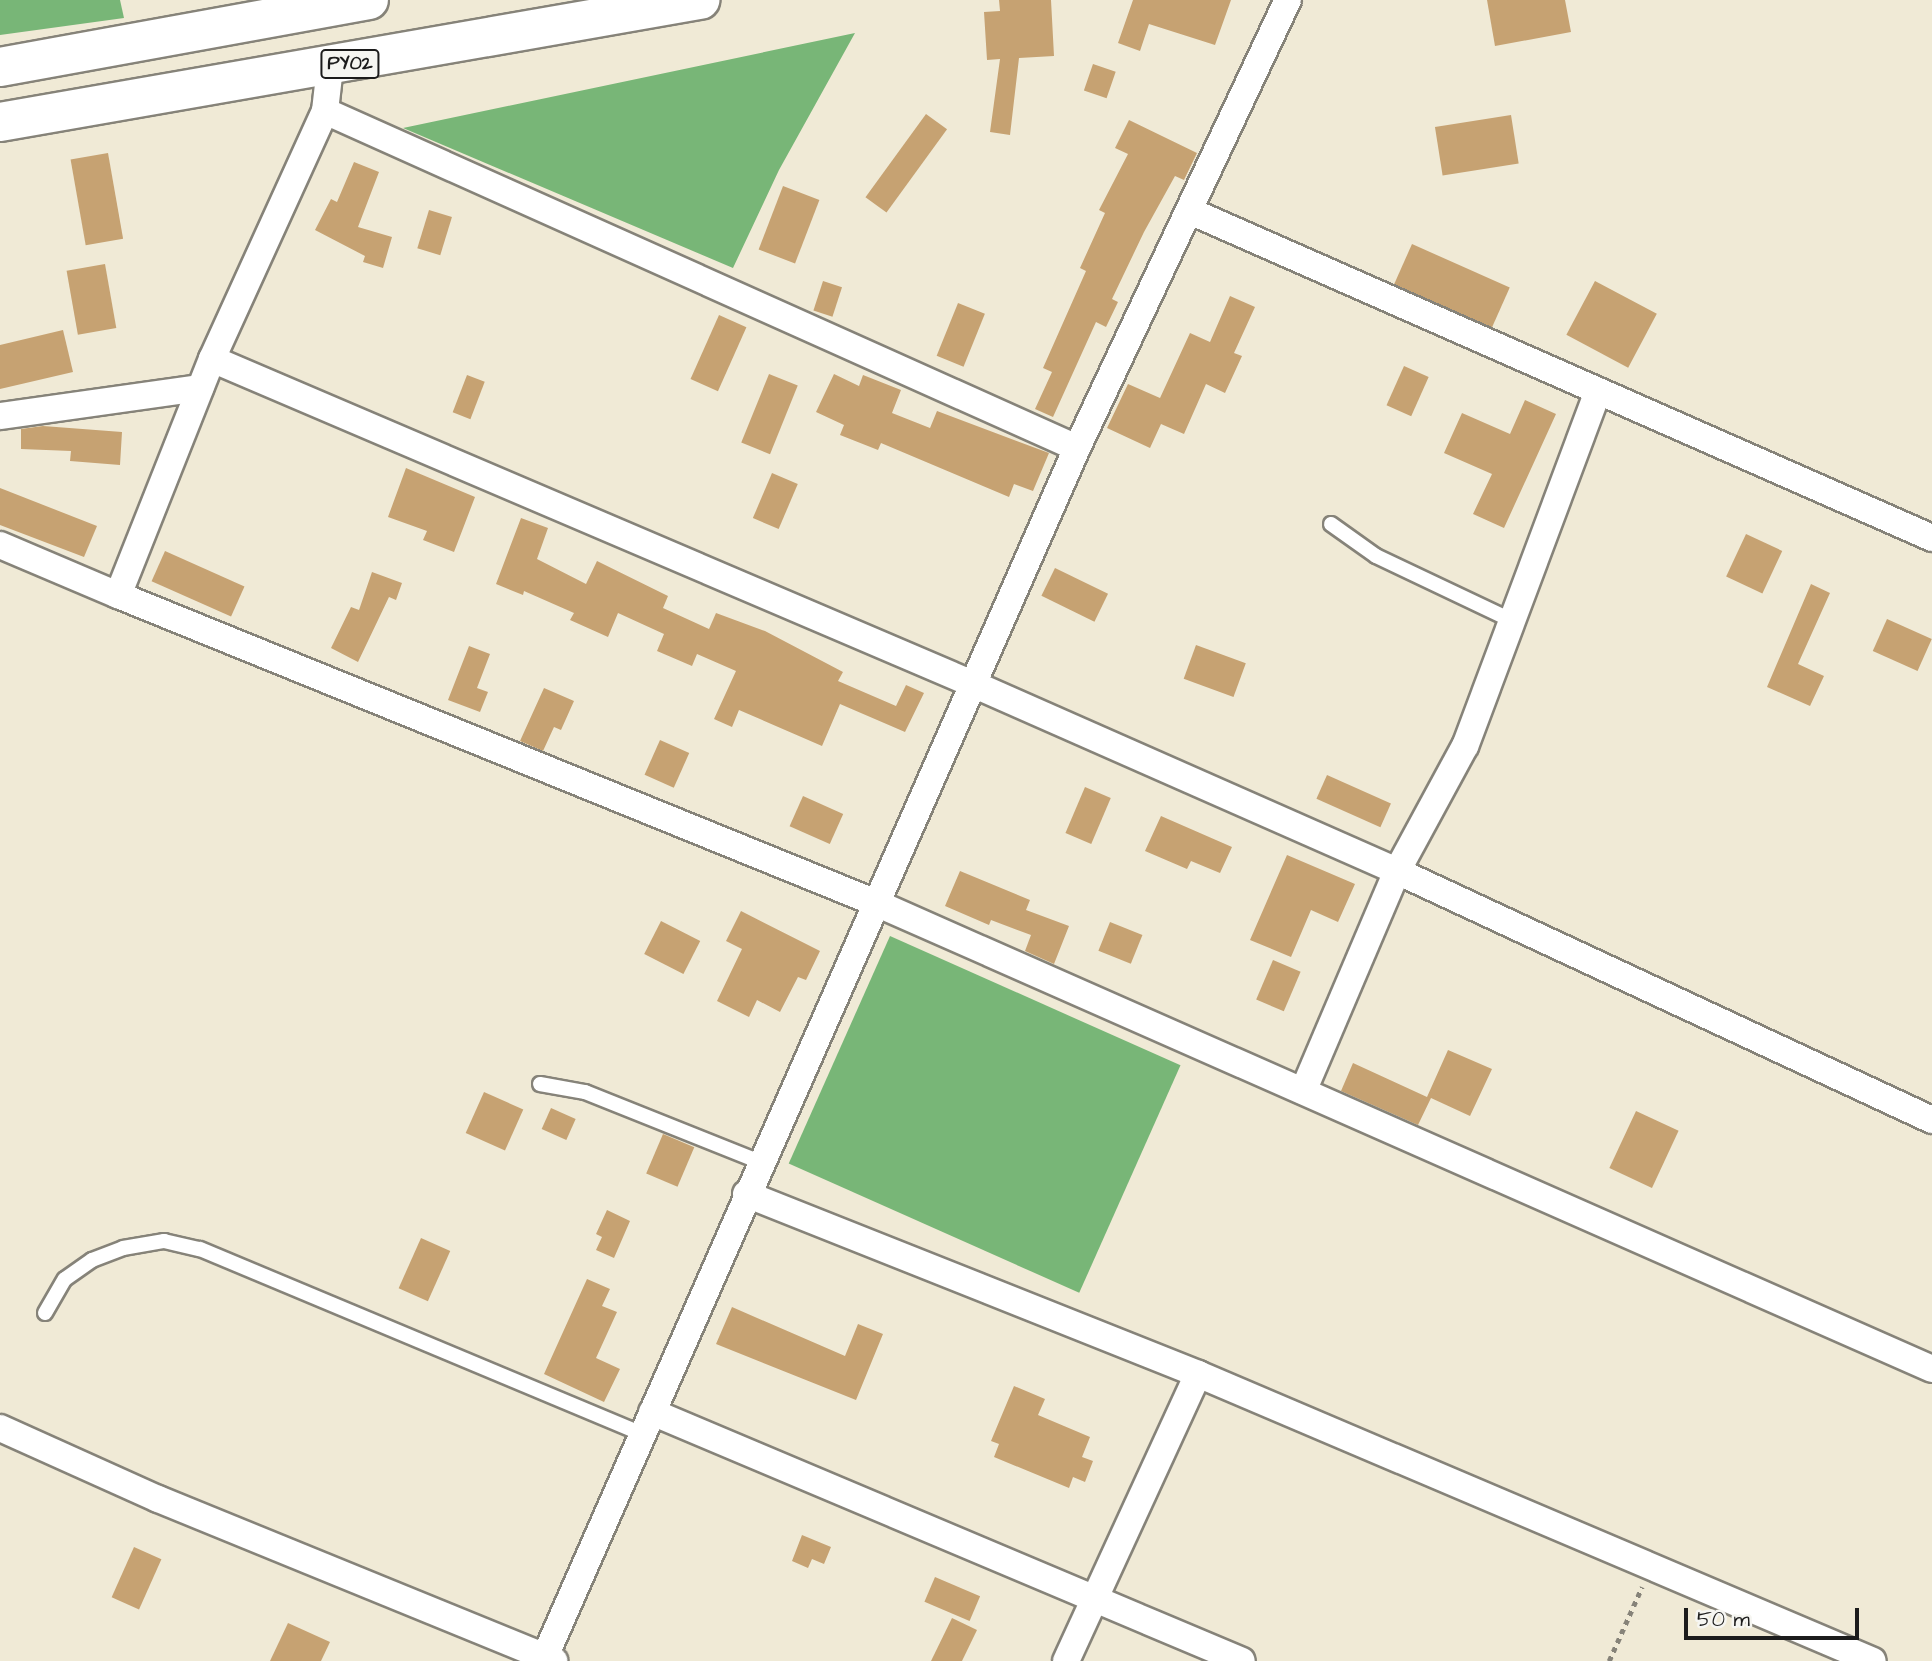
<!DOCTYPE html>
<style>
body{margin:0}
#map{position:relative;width:1932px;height:1661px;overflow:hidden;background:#f0ead6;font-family:"Architects Daughter",sans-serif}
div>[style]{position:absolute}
.forest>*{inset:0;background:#78b677;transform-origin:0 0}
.building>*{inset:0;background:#c6a272;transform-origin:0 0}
.path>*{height:4.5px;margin-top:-2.25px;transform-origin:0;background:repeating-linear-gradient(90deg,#868379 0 5px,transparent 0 10px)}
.roads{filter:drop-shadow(2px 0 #868379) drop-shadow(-2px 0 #868379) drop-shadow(0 2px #868379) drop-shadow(0 -2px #868379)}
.service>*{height:14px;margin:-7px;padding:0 7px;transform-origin:7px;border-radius:7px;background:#fff}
.minor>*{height:26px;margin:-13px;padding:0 13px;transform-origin:13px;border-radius:13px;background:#fff}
.trunk>*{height:38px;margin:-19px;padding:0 19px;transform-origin:19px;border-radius:19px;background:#fff}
span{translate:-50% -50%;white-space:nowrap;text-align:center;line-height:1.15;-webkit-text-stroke:6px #f6f6f2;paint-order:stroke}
.shield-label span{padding:2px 5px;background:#f6f6f2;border:2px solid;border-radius:5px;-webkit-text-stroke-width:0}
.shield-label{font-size:19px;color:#1c1c1c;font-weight:700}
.scale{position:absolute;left:1684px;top:1608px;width:175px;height:32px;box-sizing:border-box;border:4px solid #1c1c1c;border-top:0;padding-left:9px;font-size:21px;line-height:24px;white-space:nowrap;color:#1c1c1c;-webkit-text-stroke:5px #f6f6f2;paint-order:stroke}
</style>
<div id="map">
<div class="forest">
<div style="clip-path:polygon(0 0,120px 0,124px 18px,0 35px)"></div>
<div style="clip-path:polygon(855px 33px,779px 170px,733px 268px,403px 128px)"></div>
<div style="left:890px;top:936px;width:318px;height:249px;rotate:24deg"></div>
</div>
<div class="building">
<div style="clip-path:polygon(999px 0,1051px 0,1054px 56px,1019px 58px,1010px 135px,990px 132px,1000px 59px,987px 60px,984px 12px,1000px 11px)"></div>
<div style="clip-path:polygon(1133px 0,1231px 0,1215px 45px,1149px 24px,1140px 51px,1118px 43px)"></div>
<div style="clip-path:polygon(1487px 0,1565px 0,1571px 32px,1495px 46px)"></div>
<div style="left:1093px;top:64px;width:24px;height:28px;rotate:19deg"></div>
<div style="left:926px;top:114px;width:26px;height:103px;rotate:36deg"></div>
<div style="left:1511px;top:115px;width:49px;height:77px;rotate:81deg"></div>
<div style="clip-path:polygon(1129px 120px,1197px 153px,1184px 180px,1175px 176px,1144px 232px,1112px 299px,1118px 302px,1106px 327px,1096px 322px,1053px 417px,1035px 409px,1052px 372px,1043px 368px,1086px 271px,1080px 268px,1105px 213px,1099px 210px,1128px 154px,1115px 148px)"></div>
<div style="left:108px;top:153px;width:87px;height:38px;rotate:80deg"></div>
<div style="clip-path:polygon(354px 162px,379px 172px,358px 227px,392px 237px,383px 268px,363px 262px,365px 256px,315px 230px,331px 199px,337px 202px)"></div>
<div style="left:783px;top:186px;width:39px;height:68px;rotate:21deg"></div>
<div style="left:429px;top:210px;width:24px;height:40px;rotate:17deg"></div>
<div style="left:1412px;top:244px;width:107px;height:44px;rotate:24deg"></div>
<div style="left:105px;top:264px;width:65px;height:39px;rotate:80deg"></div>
<div style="left:823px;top:281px;width:20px;height:31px;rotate:18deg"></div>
<div style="left:1595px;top:281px;width:70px;height:61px;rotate:28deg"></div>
<div style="clip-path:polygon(1230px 296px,1255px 307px,1234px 353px,1242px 356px,1225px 393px,1206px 384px,1184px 434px,1161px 424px,1150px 448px,1107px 428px,1128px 384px,1160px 398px,1190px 333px,1210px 342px)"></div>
<div style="left:958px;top:303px;width:29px;height:57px;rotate:22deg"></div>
<div style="left:719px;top:315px;width:30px;height:70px;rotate:24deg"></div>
<div style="clip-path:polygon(63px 330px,73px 372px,0 389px,0 345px)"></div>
<div style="left:1404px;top:366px;width:27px;height:43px;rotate:24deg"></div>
<div style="left:769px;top:374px;width:31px;height:74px;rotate:22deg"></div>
<div style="clip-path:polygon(834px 374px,859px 386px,863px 375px,901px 390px,892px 413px,930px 428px,937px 411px,1049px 453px,1033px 491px,1014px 484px,1009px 497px,881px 443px,878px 450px,840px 435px,844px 425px,816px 412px)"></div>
<div style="left:467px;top:375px;width:19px;height:40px;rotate:21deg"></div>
<div style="clip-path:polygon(1525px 400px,1556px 414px,1504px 528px,1473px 514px,1492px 474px,1444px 453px,1462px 413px,1510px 434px)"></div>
<div style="clip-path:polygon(43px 426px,122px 432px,120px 465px,70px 461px,71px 451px,21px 449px,21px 429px)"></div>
<div style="clip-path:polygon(406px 468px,475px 497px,454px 552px,423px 540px,427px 531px,388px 517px)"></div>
<div style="left:772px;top:473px;width:28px;height:49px;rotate:23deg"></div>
<div style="clip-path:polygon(0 488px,97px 526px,84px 557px,0 525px)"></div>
<div style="clip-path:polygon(521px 518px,548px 528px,537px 559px,586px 584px,597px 561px,668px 596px,663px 608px,709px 629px,716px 613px,765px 631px,843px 672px,838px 681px,896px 706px,906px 685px,924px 693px,905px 732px,840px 704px,822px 746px,739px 710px,732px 727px,714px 719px,736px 671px,697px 654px,692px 666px,657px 651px,664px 634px,618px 613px,608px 637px,570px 620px,574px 613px,524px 591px,523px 595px,496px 584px)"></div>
<div style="left:1746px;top:534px;width:40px;height:47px;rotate:25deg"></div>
<div style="left:165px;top:551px;width:87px;height:33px;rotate:24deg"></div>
<div style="left:1055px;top:568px;width:59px;height:31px;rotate:26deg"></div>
<div style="clip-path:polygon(372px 572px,402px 583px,396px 600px,389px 597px,358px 662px,331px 648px,351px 607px,359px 610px)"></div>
<div style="clip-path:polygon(1811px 584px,1830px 593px,1798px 664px,1824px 676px,1810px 706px,1767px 687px)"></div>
<div style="left:1887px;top:619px;width:49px;height:35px;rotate:24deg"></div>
<div style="left:1196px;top:645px;width:53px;height:36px;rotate:20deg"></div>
<div style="clip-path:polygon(469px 646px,490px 654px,477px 688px,488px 692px,480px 712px,448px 700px)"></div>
<div style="clip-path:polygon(544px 688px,574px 701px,561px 730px,554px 727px,543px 751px,520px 741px)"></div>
<div style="left:660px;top:740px;width:32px;height:38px;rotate:24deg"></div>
<div style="left:1327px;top:775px;width:70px;height:26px;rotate:24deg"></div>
<div style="left:1085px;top:787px;width:28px;height:50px;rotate:23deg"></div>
<div style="left:803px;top:796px;width:44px;height:33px;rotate:24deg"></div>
<div style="clip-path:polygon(1161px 816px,1232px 847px,1220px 873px,1191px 861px,1187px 869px,1145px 851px)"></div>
<div style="clip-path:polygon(1287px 855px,1355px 884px,1338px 922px,1311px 910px,1291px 957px,1250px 940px)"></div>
<div style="clip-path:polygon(960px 871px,1030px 900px,1026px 910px,1069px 926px,1054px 964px,1025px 951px,1031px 935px,991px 920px,989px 925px,945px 906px)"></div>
<div style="clip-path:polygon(741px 911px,820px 951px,806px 980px,798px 977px,780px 1012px,757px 1000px,749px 1017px,717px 1001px,742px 949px,726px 941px)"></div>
<div style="left:661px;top:921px;width:44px;height:37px;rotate:27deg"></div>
<div style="left:1110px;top:922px;width:35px;height:31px;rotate:22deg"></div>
<div style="left:1273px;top:960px;width:30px;height:43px;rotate:23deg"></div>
<div style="clip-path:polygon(1448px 1050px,1492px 1069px,1470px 1116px,1431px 1098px,1418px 1125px,1341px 1091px,1353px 1063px,1427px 1097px)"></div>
<div style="left:484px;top:1092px;width:43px;height:45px;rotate:24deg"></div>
<div style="left:551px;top:1108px;width:27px;height:23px;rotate:24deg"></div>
<div style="left:1636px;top:1111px;width:47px;height:63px;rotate:25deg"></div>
<div style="left:663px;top:1134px;width:34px;height:43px;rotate:23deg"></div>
<div style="clip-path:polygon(607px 1210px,630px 1221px,614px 1258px,596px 1250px,602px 1237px,596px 1234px)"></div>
<div style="left:421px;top:1238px;width:32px;height:55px;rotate:24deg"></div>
<div style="clip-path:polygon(587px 1279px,610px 1289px,602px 1306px,617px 1312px,596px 1358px,620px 1369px,604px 1402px,544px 1374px)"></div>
<div style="clip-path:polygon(732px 1307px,845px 1356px,858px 1324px,883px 1334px,856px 1400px,716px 1344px)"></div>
<div style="clip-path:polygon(1014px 1386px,1045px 1399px,1038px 1415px,1090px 1437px,1082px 1457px,1093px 1461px,1085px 1482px,1073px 1477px,1069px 1488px,994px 1457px,999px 1444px,991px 1441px)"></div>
<div style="clip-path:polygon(802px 1535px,831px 1547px,824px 1564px,812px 1559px,808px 1568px,792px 1561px)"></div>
<div style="left:134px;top:1547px;width:30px;height:55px;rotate:24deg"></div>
<div style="left:935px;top:1577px;width:49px;height:27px;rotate:23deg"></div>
<div style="clip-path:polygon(952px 1618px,977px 1630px,962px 1661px,931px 1661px)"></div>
<div style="clip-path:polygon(288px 1623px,330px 1642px,321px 1661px,270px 1661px)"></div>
</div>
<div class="path">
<div style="left:1609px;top:1661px;width:81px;rotate:-66deg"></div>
</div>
<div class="roads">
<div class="service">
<div style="left:1331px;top:524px;width:55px;rotate:35.4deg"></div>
<div style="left:1376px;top:556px;width:149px;rotate:25.4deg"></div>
<div style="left:540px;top:1084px;width:46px;rotate:10.1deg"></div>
<div style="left:585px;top:1092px;width:188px;rotate:21.8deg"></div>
<div style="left:45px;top:1313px;width:39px;rotate:-60deg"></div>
<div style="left:65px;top:1279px;width:33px;rotate:-35deg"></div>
<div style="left:92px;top:1260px;width:33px;rotate:-21deg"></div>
<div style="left:123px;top:1248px;width:42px;rotate:-9.7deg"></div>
<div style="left:164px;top:1241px;width:37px;rotate:13deg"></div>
<div style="left:200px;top:1249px;width:479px;rotate:22.7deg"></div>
</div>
<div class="minor">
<div style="left:330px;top:67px;width:44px;rotate:96.5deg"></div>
<div style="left:325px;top:111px;width:273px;rotate:114.5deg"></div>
<div style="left:212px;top:359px;width:254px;rotate:111.7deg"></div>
<div style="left:118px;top:595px;width:818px;rotate:22.11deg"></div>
<div style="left:876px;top:903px;width:1154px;rotate:23.81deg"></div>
<div style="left:325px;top:111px;width:824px;rotate:24.14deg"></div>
<div style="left:1190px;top:211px;width:811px;rotate:23.78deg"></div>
<div style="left:212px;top:359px;width:827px;rotate:23.13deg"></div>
<div style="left:973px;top:684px;width:463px;rotate:23.8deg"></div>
<div style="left:1397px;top:871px;width:239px;rotate:113.1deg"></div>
<div style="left:1598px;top:391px;width:379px;rotate:110.5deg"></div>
<div style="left:1465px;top:746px;width:142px;rotate:118.5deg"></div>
<div style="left:1397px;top:871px;width:590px;rotate:24.96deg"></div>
<div style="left:0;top:416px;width:202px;rotate:-8deg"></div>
<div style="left:0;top:545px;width:128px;rotate:23deg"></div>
<div style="left:746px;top:1194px;width:487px;rotate:21.7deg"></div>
<div style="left:1198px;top:1374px;width:733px;rotate:23.03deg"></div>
<div style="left:652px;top:1412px;width:640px;rotate:22.88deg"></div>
<div style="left:0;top:1428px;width:173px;rotate:24.2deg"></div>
<div style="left:158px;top:1499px;width:428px;rotate:22.2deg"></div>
<div style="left:543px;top:1661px;width:1325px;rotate:-66.24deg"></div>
<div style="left:1077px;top:448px;width:495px;rotate:-64.8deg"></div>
<div style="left:1066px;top:1661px;width:316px;rotate:-65.3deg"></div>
</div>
<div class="trunk">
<div style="left:0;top:67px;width:375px;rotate:-10.3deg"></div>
<div style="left:0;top:122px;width:711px;rotate:-9.89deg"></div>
</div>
</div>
<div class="shield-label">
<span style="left:350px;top:64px">PY02</span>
</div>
<div class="scale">50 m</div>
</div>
